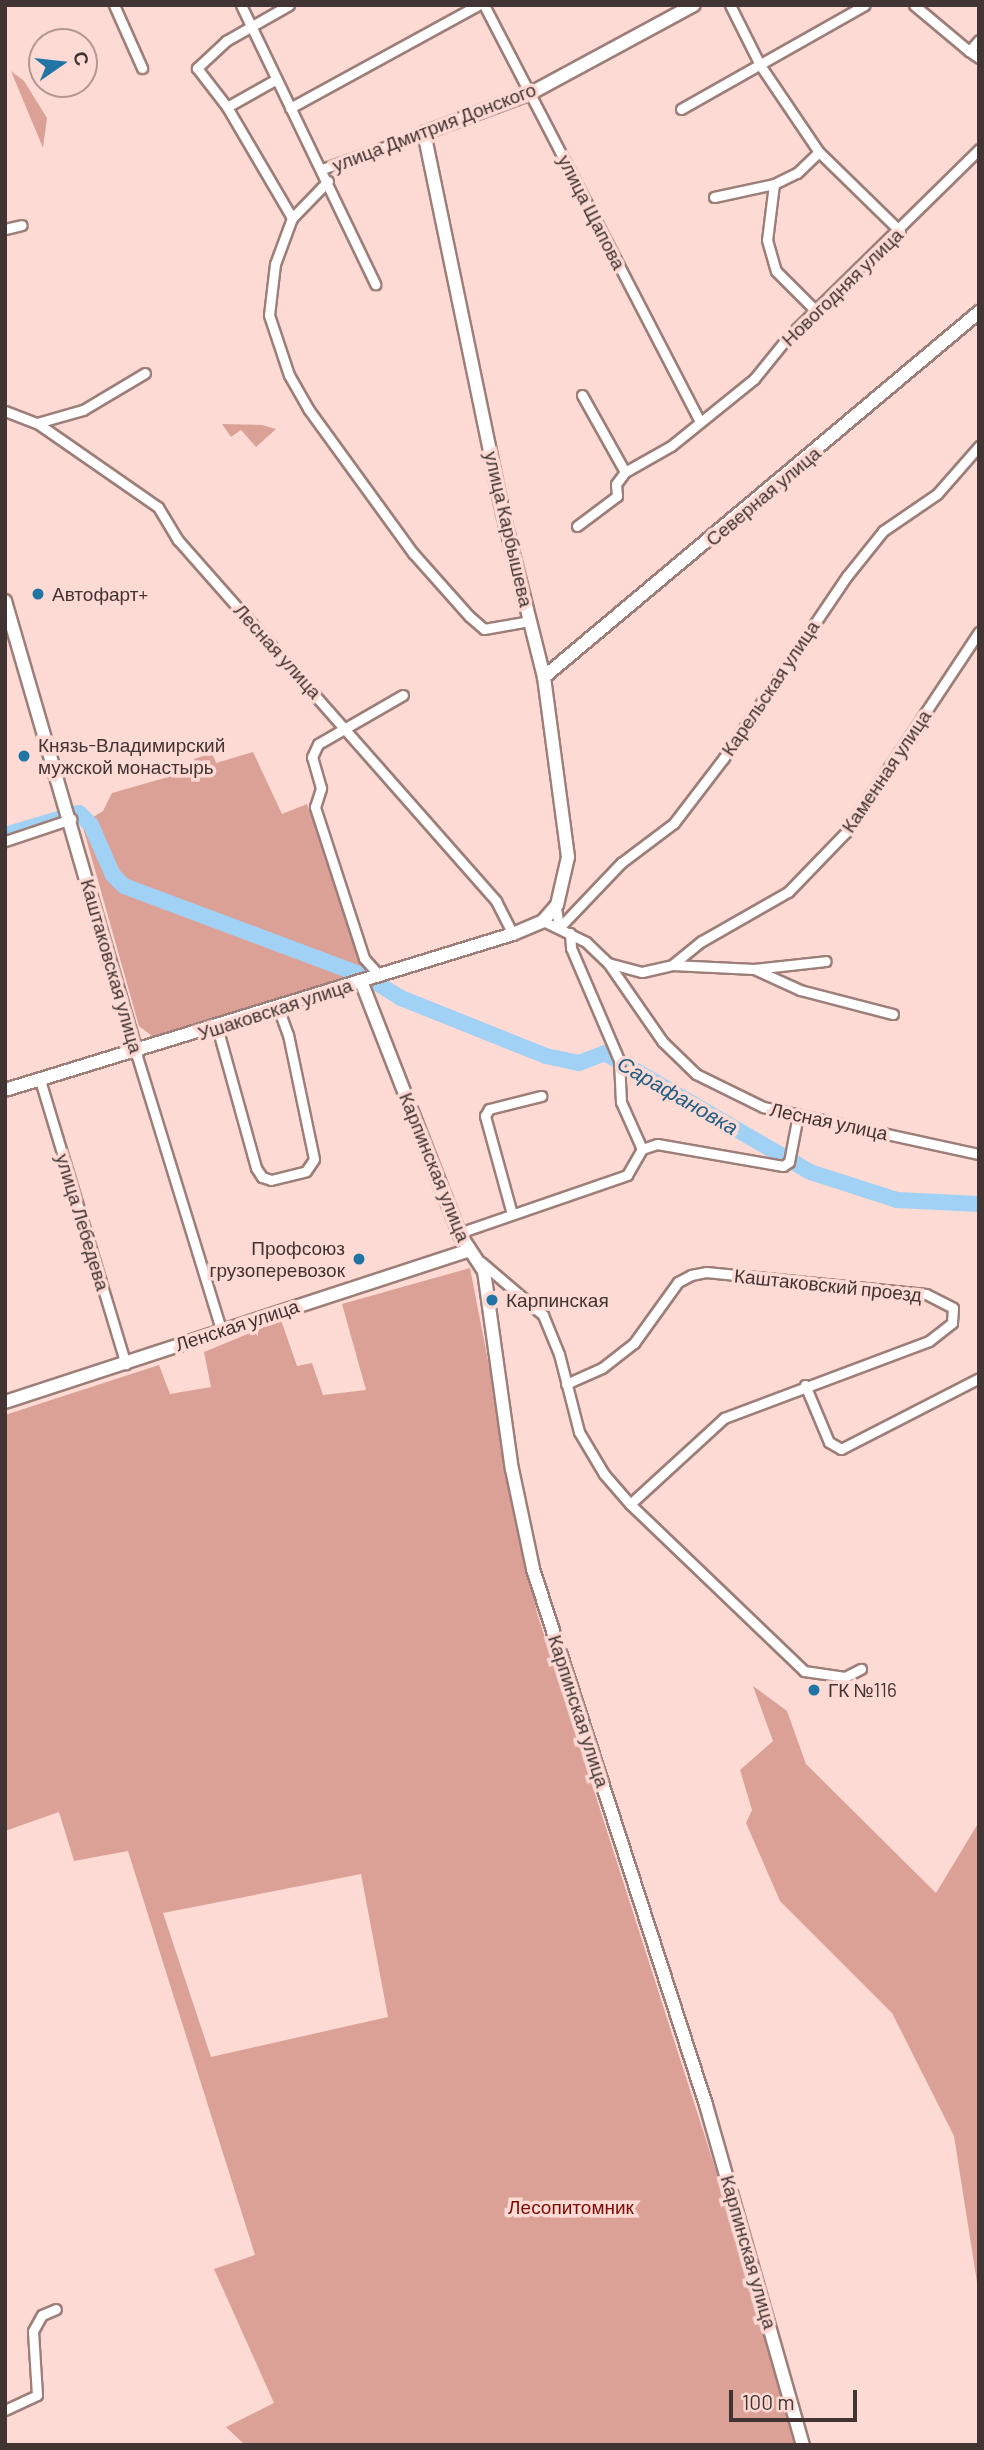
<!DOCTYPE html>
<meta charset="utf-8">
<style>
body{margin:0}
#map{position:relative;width:984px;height:2450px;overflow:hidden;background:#fddad4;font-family:Barlow,sans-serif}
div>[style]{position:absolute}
.green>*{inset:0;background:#dba197}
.river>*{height:16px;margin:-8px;padding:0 8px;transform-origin:8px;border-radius:8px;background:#a1d2f5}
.roads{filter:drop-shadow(2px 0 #9d7e78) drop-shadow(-2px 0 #9d7e78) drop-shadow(0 2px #9d7e78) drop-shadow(0 -2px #9d7e78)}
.street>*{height:9px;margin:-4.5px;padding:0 4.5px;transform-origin:4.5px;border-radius:4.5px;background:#fff}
.secondary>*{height:12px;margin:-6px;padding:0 6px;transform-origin:6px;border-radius:6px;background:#fff}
.dots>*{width:19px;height:19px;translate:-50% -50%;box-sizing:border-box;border:4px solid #fddad4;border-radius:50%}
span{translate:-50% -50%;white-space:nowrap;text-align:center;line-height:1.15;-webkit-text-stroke:7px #fddad4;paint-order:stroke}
.street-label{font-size:19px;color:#413432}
.poi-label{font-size:19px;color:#413432}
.left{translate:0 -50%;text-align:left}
.right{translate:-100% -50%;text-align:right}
.park-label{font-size:19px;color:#7e0a03}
.water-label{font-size:21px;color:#1e5e84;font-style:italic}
.frame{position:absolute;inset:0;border:7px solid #413432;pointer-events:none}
.north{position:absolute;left:28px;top:28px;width:70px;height:70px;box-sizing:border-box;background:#fddad4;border:2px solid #b29893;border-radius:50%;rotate:76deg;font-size:19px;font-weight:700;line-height:28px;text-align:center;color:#413432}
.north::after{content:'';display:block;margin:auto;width:24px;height:32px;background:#2175a5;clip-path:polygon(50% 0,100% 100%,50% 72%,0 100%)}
.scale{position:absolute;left:729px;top:2390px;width:128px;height:32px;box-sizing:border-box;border:4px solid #413432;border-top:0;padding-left:9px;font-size:21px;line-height:24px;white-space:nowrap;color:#413432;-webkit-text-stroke:5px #fddad4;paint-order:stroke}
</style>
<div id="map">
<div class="green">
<div style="clip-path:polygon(11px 71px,24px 81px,47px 118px,43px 148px)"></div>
<div style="clip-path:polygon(222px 424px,262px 425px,276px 429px,256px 447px,241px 430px,231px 437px)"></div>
<div style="clip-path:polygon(253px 752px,282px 814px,307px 804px,367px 971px,156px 1039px,139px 1026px,82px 824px,103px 811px,112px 793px,196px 769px,194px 759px,212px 753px,216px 763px)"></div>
<div style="clip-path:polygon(evenodd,470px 1268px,537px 1613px,741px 2249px,795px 2445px,245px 2445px,226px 2427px,274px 2403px,214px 2269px,255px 2255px,128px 1851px,74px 1861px,59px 1812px,5px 1831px,5px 1415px,159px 1365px,170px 1394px,211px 1387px,204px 1352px,281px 1320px,297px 1366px,312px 1363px,323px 1395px,366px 1390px,342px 1304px,470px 1268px,361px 1874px,388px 2017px,211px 2057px,163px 1913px,361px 1874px)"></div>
<div style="clip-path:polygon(753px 1686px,787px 1711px,806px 1764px,936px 1893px,979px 1822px,979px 2295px,954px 2136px,892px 2013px,780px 1901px,746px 1823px,752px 1810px,740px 1770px,773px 1741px)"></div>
</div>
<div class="river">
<div style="left:5px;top:835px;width:77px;rotate:-16.6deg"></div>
<div style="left:79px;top:813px;width:17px;rotate:45deg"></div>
<div style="left:91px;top:825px;width:55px;rotate:66.3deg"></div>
<div style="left:113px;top:875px;width:16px;rotate:45deg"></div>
<div style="left:124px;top:886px;width:259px;rotate:20.5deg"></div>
<div style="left:380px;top:985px;width:25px;rotate:32deg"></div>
<div style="left:401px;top:998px;width:156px;rotate:21.8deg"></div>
<div style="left:546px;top:1056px;width:34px;rotate:12deg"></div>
<div style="left:579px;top:1063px;width:28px;rotate:-21deg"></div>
<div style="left:605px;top:1053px;width:237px;rotate:30.1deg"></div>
<div style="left:810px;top:1172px;width:91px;rotate:17.8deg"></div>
<div style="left:897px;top:1200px;width:82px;rotate:2.8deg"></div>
</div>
<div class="roads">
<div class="street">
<div style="left:114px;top:5px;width:69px;rotate:66deg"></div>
<div style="left:241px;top:5px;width:310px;rotate:64.3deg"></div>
<div style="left:289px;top:5px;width:73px;rotate:150.3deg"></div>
<div style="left:226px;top:41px;width:40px;rotate:137deg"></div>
<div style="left:197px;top:68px;width:49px;rotate:52.4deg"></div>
<div style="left:227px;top:107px;width:129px;rotate:59.6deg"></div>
<div style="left:484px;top:5px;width:466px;rotate:62.6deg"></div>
<div style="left:730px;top:5px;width:67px;rotate:63.4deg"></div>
<div style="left:760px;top:65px;width:105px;rotate:55.9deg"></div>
<div style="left:819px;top:152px;width:113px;rotate:44.3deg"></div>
<div style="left:914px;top:5px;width:72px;rotate:39.9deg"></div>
<div style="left:979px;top:40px;width:15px;rotate:132deg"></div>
<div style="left:969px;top:51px;width:12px;rotate:35deg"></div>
<div style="left:227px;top:107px;width:55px;rotate:-29.4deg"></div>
<div style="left:290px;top:108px;width:214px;rotate:-28.7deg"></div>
<div style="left:681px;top:109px;width:211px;rotate:-29.5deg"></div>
<div style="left:322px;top:169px;width:108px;rotate:-19.4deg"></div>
<div style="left:328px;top:181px;width:52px;rotate:134.2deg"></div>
<div style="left:292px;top:218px;width:49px;rotate:110.3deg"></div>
<div style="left:275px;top:264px;width:51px;rotate:96.7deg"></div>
<div style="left:269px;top:315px;width:63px;rotate:71.6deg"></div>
<div style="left:289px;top:375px;width:40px;rotate:60.3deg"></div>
<div style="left:309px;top:410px;width:177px;rotate:54deg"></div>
<div style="left:413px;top:553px;width:84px;rotate:48.4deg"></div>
<div style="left:469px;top:616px;width:20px;rotate:41deg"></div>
<div style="left:484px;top:629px;width:47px;rotate:-9.9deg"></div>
<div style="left:774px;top:184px;width:56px;rotate:97.1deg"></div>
<div style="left:767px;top:240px;width:32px;rotate:74deg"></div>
<div style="left:776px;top:271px;width:57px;rotate:45deg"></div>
<div style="left:714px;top:197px;width:61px;rotate:-12.2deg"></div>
<div style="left:774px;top:184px;width:25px;rotate:-26deg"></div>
<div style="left:797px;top:173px;width:30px;rotate:-44deg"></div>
<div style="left:5px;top:229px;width:17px;rotate:-13deg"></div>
<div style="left:582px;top:395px;width:88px;rotate:60.8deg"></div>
<div style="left:5px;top:411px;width:34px;rotate:21deg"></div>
<div style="left:37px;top:423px;width:147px;rotate:34.8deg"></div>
<div style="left:158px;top:507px;width:39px;rotate:59deg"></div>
<div style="left:178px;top:540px;width:481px;rotate:48.6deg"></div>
<div style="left:496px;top:901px;width:37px;rotate:63deg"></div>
<div style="left:37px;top:423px;width:48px;rotate:-15.8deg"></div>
<div style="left:83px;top:410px;width:72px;rotate:-30.8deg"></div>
<div style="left:577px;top:526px;width:50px;rotate:-36.9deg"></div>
<div style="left:617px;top:496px;width:12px;rotate:-95deg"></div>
<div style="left:616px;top:484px;width:15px;rotate:-53deg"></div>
<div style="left:625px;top:472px;width:53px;rotate:-29.5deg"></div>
<div style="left:671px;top:446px;width:107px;rotate:-38.9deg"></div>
<div style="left:754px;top:379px;width:54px;rotate:-51deg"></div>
<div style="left:788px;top:337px;width:268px;rotate:-44.5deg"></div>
<div style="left:5px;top:841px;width:70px;rotate:-18.4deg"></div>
<div style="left:556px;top:908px;width:20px;rotate:81deg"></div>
<div style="left:559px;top:928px;width:90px;rotate:-46.4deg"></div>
<div style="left:621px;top:863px;width:66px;rotate:-37deg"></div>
<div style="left:674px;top:823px;width:81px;rotate:-52.6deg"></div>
<div style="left:723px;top:759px;width:221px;rotate:-55.9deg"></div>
<div style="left:847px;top:576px;width:58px;rotate:-51.3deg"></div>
<div style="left:883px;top:531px;width:65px;rotate:-34.4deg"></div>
<div style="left:937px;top:494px;width:64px;rotate:-48.8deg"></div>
<div style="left:543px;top:921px;width:48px;rotate:26deg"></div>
<div style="left:586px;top:942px;width:30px;rotate:44deg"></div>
<div style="left:608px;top:963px;width:96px;rotate:55.2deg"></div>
<div style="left:663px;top:1042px;width:46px;rotate:44.1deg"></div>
<div style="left:696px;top:1074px;width:75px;rotate:26.2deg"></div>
<div style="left:763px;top:1107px;width:221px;rotate:12.3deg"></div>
<div style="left:570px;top:933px;width:15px;rotate:86deg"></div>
<div style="left:571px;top:948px;width:122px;rotate:66.8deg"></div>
<div style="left:619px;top:1060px;width:42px;rotate:87.3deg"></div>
<div style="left:621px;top:1102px;width:51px;rotate:65.9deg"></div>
<div style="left:608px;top:963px;width:35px;rotate:15deg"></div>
<div style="left:642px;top:972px;width:31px;rotate:-13deg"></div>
<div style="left:672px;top:965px;width:82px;rotate:2.8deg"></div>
<div style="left:754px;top:969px;width:72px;rotate:-6.3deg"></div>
<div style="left:672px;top:965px;width:38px;rotate:-39deg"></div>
<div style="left:702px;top:941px;width:99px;rotate:-29.7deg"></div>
<div style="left:788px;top:892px;width:83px;rotate:-46deg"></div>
<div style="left:846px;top:832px;width:240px;rotate:-56.4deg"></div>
<div style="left:754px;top:969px;width:51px;rotate:24.5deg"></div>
<div style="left:800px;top:990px;width:96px;rotate:14.5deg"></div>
<div style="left:380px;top:976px;width:24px;rotate:-132deg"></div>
<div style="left:364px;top:958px;width:159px;rotate:-108deg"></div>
<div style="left:315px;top:807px;width:20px;rotate:-72deg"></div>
<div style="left:321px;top:788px;width:32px;rotate:-106deg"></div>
<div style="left:312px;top:757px;width:14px;rotate:-65deg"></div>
<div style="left:318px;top:744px;width:98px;rotate:-30deg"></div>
<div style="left:217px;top:1027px;width:146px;rotate:74.5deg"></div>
<div style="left:256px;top:1168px;width:11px;rotate:56deg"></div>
<div style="left:262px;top:1177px;width:9px;rotate:18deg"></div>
<div style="left:271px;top:1180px;width:36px;rotate:-14deg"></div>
<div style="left:306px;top:1171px;width:14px;rotate:-56deg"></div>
<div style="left:314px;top:1159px;width:127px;rotate:-101.8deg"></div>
<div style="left:288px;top:1035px;width:29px;rotate:-110deg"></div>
<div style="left:136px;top:1053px;width:290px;rotate:72.9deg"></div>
<div style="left:40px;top:1080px;width:297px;rotate:73.2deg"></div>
<div style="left:512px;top:1214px;width:102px;rotate:-105.4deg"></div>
<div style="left:485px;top:1116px;width:8px;rotate:-60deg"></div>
<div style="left:489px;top:1109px;width:54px;rotate:-14deg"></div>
<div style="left:459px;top:1233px;width:178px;rotate:-19deg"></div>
<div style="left:627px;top:1175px;width:30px;rotate:-60deg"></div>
<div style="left:642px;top:1149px;width:16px;rotate:-18deg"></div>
<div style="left:657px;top:1144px;width:128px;rotate:9.9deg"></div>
<div style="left:783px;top:1166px;width:7px;rotate:-34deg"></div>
<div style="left:789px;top:1162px;width:48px;rotate:-79.2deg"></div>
<div style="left:481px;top:1262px;width:82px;rotate:40.5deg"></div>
<div style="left:543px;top:1315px;width:42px;rotate:67.7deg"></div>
<div style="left:559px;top:1354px;width:81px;rotate:75.6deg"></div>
<div style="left:579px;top:1432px;width:49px;rotate:59.2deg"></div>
<div style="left:604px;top:1474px;width:40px;rotate:49deg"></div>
<div style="left:630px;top:1504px;width:241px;rotate:43.8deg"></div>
<div style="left:804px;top:1671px;width:41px;rotate:8.3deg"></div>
<div style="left:845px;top:1677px;width:18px;rotate:-27deg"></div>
<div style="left:566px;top:1384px;width:39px;rotate:-24deg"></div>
<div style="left:602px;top:1368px;width:41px;rotate:-38deg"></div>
<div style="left:634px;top:1343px;width:75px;rotate:-54.2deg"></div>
<div style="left:678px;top:1282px;width:15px;rotate:-28deg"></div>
<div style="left:691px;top:1275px;width:15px;rotate:-11deg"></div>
<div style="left:706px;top:1272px;width:221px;rotate:5.7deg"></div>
<div style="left:926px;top:1294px;width:30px;rotate:27deg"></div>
<div style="left:953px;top:1308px;width:15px;rotate:94deg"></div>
<div style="left:952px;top:1323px;width:29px;rotate:142deg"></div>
<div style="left:929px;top:1341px;width:219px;rotate:159.4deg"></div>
<div style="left:724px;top:1418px;width:127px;rotate:137.5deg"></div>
<div style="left:805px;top:1385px;width:62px;rotate:67.2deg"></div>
<div style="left:829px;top:1442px;width:14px;rotate:30deg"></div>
<div style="left:841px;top:1449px;width:155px;rotate:-27.2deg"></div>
<div style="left:5px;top:2410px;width:35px;rotate:-25deg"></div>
<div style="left:37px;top:2395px;width:64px;rotate:-93.6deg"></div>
<div style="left:33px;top:2331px;width:18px;rotate:-61deg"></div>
<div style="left:42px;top:2315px;width:15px;rotate:-23deg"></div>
</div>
<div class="secondary">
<div style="left:5px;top:601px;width:471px;rotate:73.8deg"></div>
<div style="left:544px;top:677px;width:568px;rotate:-40deg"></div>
<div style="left:361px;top:981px;width:270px;rotate:68.7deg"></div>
<div style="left:459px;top:1233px;width:45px;rotate:56.7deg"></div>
<div style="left:484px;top:1271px;width:200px;rotate:82deg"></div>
<div style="left:512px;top:1469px;width:102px;rotate:78.1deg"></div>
<div style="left:533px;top:1569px;width:563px;rotate:72.11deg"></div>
<div style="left:706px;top:2105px;width:354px;rotate:74.1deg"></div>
<div style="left:5px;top:1090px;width:531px;rotate:-17.07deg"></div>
<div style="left:513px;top:934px;width:33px;rotate:-23deg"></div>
<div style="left:543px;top:921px;width:21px;rotate:-49deg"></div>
<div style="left:557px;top:905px;width:49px;rotate:-77.1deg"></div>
<div style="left:568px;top:857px;width:182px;rotate:-97.6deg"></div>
<div style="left:544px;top:677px;width:168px;rotate:-104.1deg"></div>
<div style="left:503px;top:514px;width:389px;rotate:-101.7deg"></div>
<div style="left:424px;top:133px;width:114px;rotate:-20.5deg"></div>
<div style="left:531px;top:93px;width:185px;rotate:-28.4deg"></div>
<div style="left:5px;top:1402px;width:488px;rotate:-18.1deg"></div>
</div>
</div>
<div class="dots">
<div style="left:38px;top:594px;background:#2175a5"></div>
<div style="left:24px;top:756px;background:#2175a5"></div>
<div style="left:359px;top:1259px;background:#2175a5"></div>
<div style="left:492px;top:1300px;background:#2175a5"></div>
<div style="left:814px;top:1690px;background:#2175a5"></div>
</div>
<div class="street-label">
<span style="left:434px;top:127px;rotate:-21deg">улица Дмитрия Донского</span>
<span style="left:592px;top:212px;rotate:63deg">улица Щапова</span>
<span style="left:842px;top:287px;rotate:-44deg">Новогодняя улица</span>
<span style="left:763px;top:496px;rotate:-40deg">Северная улица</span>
<span style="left:509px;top:529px;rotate:77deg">улица Карбышева</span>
<span style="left:278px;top:651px;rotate:48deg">Лесная улица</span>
<span style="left:770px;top:688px;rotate:-56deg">Карельская улица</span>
<span style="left:886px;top:771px;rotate:-56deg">Каменная улица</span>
<span style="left:112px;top:966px;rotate:74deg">Каштаковская улица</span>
<span style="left:275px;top:1009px;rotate:-18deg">Ушаковская улица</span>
<span style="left:829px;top:1121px;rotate:12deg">Лесная улица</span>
<span style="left:435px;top:1167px;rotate:68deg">Карпинская улица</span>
<span style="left:83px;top:1222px;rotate:73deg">улица Лебедева</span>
<span style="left:828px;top:1285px;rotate:6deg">Каштаковский проезд</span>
<span style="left:237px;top:1325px;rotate:-18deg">Ленская улица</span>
<span style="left:579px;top:1711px;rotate:72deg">Карпинская улица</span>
<span style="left:749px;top:2252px;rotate:74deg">Карпинская улица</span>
</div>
<div class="poi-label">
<span class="left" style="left:52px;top:594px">Автофарт+</span>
<span class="left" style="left:38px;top:756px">Князь-Владимирский<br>мужской монастырь</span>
<span class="right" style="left:345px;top:1259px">Профсоюз<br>грузоперевозок</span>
<span class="left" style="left:506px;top:1300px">Карпинская</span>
<span class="left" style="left:828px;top:1690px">ГК №116</span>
</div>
<div class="park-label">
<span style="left:571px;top:2207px">Лесопитомник</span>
</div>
<div class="water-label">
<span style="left:678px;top:1095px;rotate:30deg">Сарафановка</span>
</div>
<div class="frame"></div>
<div class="north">С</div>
<div class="scale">100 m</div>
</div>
